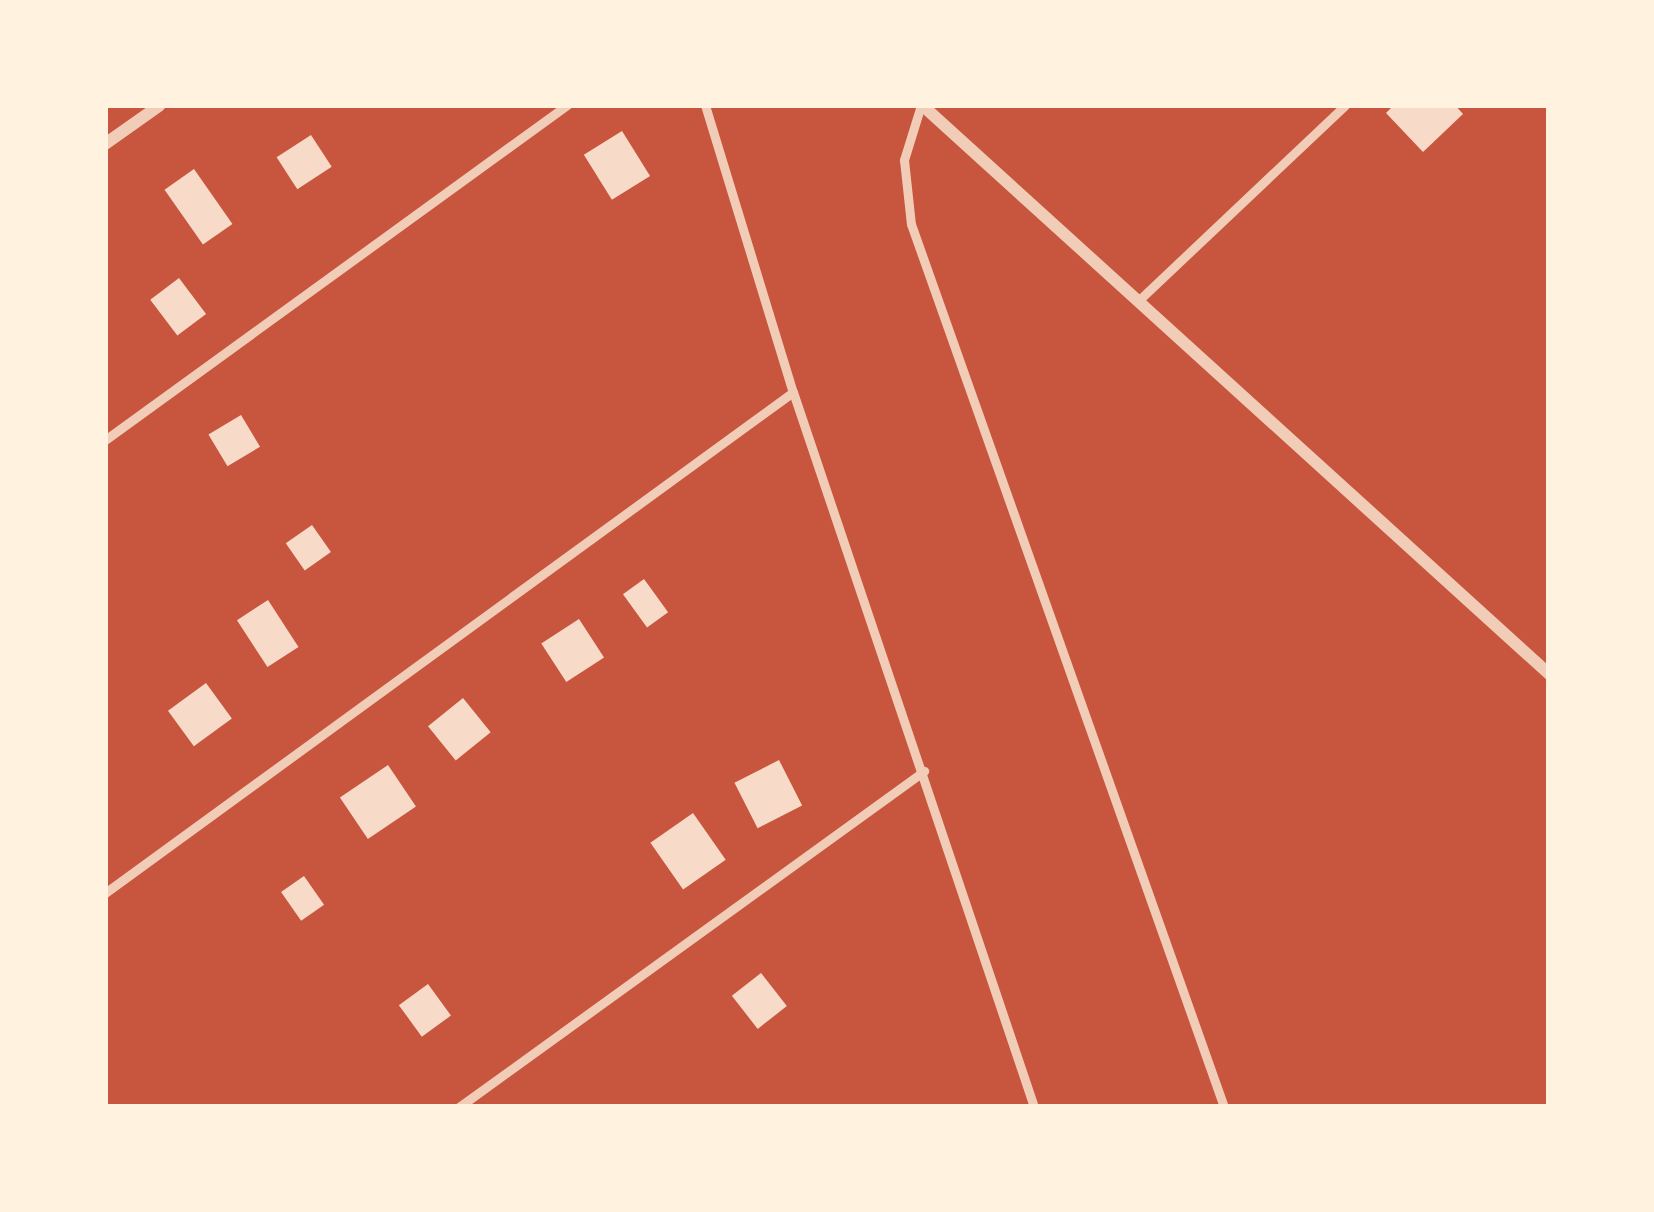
<!DOCTYPE html>
<style>
body{margin:0}
#map{position:relative;width:1654px;height:1212px;overflow:hidden;background:#c8553d;font-family:"Sofia Sans Condensed",sans-serif}
div>[style]{position:absolute}
.building>*{inset:0;background:#f7dbc8;transform-origin:0 0}
.service>*{height:9px;margin:-4.5px;padding:0 4.5px;transform-origin:4.5px;border-radius:4.5px;background:#f1ccb7}
.minor>*{height:12px;margin:-6px;padding:0 6px;transform-origin:6px;border-radius:6px;background:#f1ccb7}
span{translate:-50% -50%;white-space:nowrap;text-align:center;line-height:1.15;-webkit-text-stroke:10px #fff3e0;paint-order:stroke}
.frame{position:absolute;inset:0;border:108px solid #fff3e0;pointer-events:none}
</style>
<div id="map">
<div class="building">
<div style="clip-path:polygon(1394px 105px,1455px 105px,1463px 114px,1423px 152px,1386px 113px)"></div>
<div style="left:622px;top:131px;width:53px;height:45px;rotate:58deg"></div>
<div style="left:311px;top:135px;width:38px;height:41px;rotate:57deg"></div>
<div style="left:194px;top:169px;width:67px;height:36px;rotate:55deg"></div>
<div style="left:179px;top:278px;width:45px;height:36px;rotate:53deg"></div>
<div style="left:241px;top:415px;width:37px;height:38px;rotate:59deg"></div>
<div style="left:312px;top:525px;width:33px;height:32px;rotate:55deg"></div>
<div style="left:644px;top:579px;width:41px;height:26px;rotate:54deg"></div>
<div style="left:268px;top:600px;width:56px;height:37px;rotate:57deg"></div>
<div style="left:579px;top:619px;width:46px;height:45px;rotate:57deg"></div>
<div style="left:206px;top:683px;width:44px;height:47px;rotate:54deg"></div>
<div style="left:463px;top:698px;width:44px;height:45px;rotate:51deg"></div>
<div style="left:779px;top:760px;width:51px;height:50px;rotate:63deg"></div>
<div style="left:388px;top:765px;width:50px;height:58px;rotate:56deg"></div>
<div style="left:693px;top:813px;width:57px;height:52px;rotate:55deg"></div>
<div style="left:304px;top:876px;width:35px;height:28px;rotate:55deg"></div>
<div style="left:761px;top:973px;width:42px;height:37px;rotate:52deg"></div>
<div style="left:428px;top:984px;width:39px;height:36px;rotate:54deg"></div>
</div>
<div class="service">
<div style="left:705px;top:105px;width:300px;rotate:73deg"></div>
<div style="left:793px;top:392px;width:755px;rotate:71.37deg"></div>
<div style="left:921px;top:105px;width:58px;rotate:107.2deg"></div>
<div style="left:904px;top:160px;width:64px;rotate:83.8deg"></div>
<div style="left:911px;top:224px;width:937px;rotate:70.48deg"></div>
<div style="left:1138px;top:301px;width:285px;rotate:-43.4deg"></div>
<div style="left:105px;top:440px;width:571px;rotate:-35.95deg"></div>
<div style="left:105px;top:893px;width:851px;rotate:-36.06deg"></div>
<div style="left:459px;top:1107px;width:574px;rotate:-35.85deg"></div>
</div>
<div class="minor">
<div style="left:922px;top:105px;width:847px;rotate:42.22deg"></div>
<div style="left:105px;top:144px;width:67px;rotate:-35.3deg"></div>
</div>
<div class="frame"></div>
</div>
